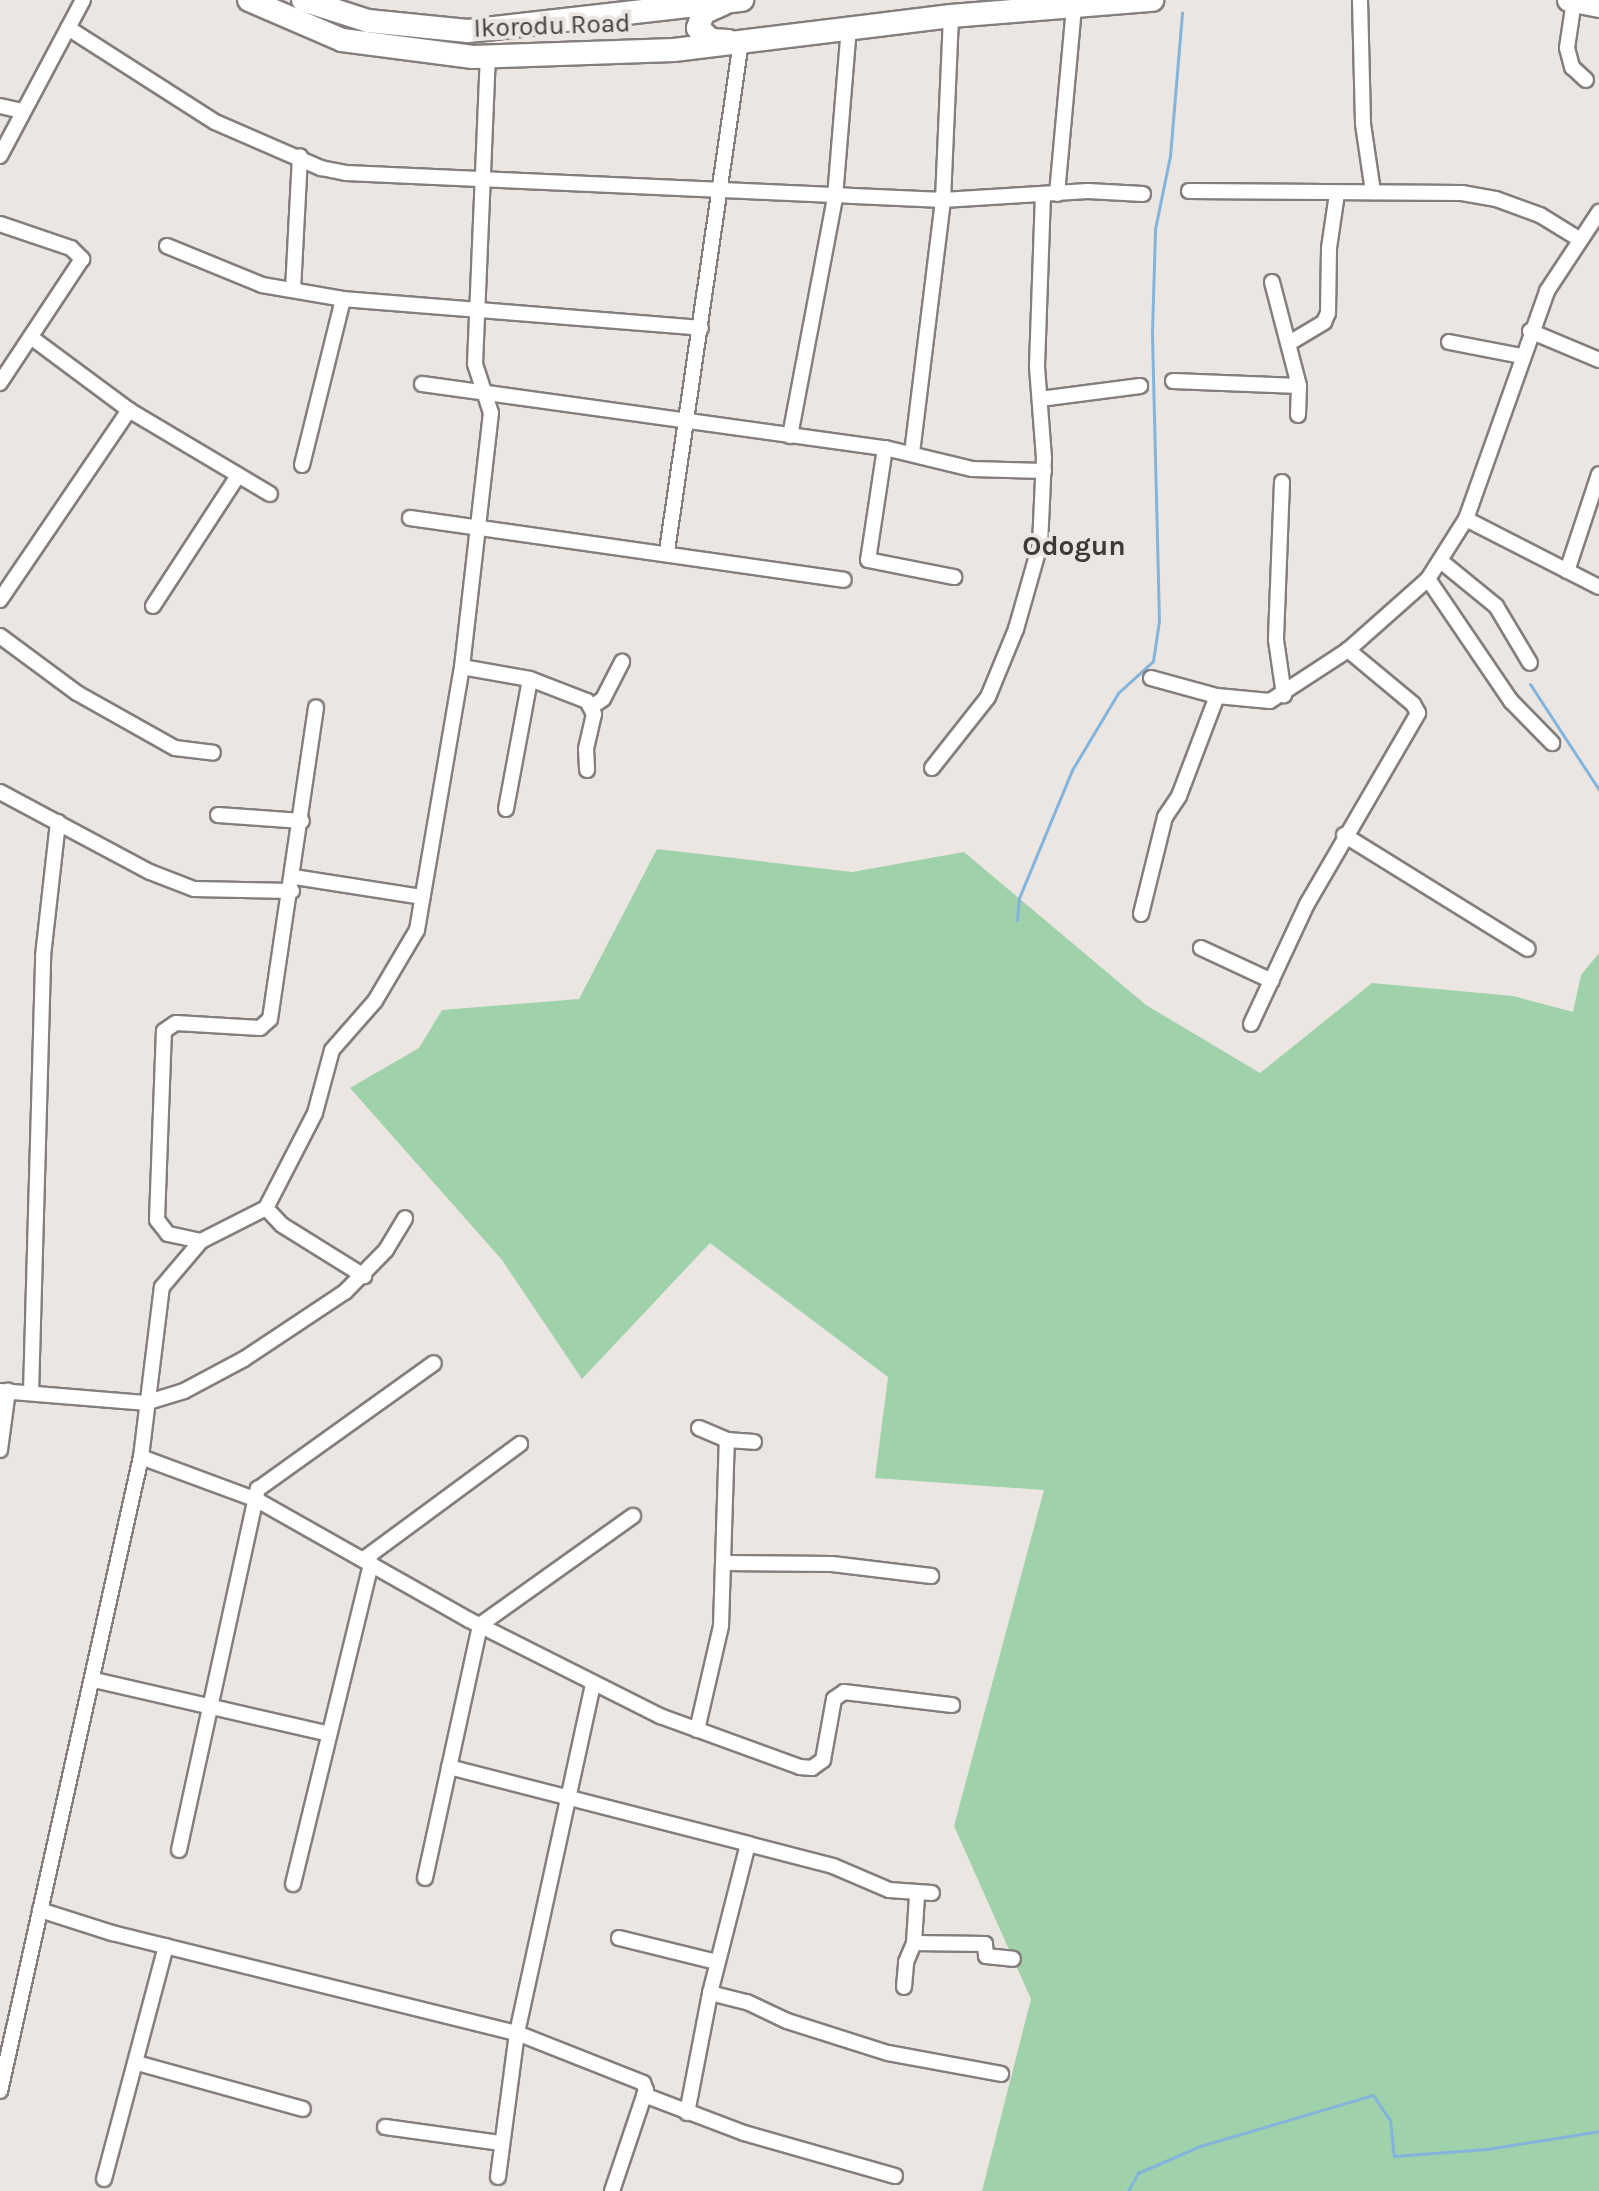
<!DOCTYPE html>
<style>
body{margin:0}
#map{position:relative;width:1599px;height:2191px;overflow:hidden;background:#ece6e3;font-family:Karla,sans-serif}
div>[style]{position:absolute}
.green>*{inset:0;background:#9fd1aa}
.stream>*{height:3px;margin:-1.5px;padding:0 1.5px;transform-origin:1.5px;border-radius:1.5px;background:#82b4dc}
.roads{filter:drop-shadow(2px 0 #847e7c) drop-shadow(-2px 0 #847e7c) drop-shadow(0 2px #847e7c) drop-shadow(0 -2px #847e7c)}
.minor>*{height:14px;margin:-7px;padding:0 7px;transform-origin:7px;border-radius:7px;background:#fff}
.highway>*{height:22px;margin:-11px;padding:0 11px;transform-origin:11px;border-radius:11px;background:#fff}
span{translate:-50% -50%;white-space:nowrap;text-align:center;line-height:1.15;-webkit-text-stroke:8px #ece6e3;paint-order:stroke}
.street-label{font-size:26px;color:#3d3b3a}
.neighbourhood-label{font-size:28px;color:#3d3b3a;font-weight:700}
</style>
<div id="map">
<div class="green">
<div style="clip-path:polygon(657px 849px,852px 872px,964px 852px,1146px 1005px,1260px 1073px,1372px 983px,1513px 996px,1573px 1012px,1581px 975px,1599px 953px,1599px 2191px,982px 2191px,1031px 1999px,954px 1826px,1044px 1490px,875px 1478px,888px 1377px,710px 1243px,582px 1379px,502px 1260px,350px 1088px,419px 1048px,442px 1010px,579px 999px)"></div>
</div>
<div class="stream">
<div style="left:1530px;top:684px;width:126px;rotate:56.9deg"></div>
<div style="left:1017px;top:920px;width:22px;rotate:-85deg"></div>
<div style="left:1019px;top:898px;width:139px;rotate:-67.5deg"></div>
<div style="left:1072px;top:770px;width:90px;rotate:-59.1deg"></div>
<div style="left:1118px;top:693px;width:47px;rotate:-42.4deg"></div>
<div style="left:1153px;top:661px;width:40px;rotate:-81.5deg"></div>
<div style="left:1159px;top:621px;width:289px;rotate:-91.4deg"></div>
<div style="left:1152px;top:332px;width:103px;rotate:-88.3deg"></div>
<div style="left:1155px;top:229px;width:75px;rotate:-78.4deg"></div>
<div style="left:1170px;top:156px;width:144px;rotate:-85.2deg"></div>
<div style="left:1128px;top:2191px;width:21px;rotate:-61deg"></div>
<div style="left:1138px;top:2173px;width:68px;rotate:-23.5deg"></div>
<div style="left:1200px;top:2146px;width:180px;rotate:-16.4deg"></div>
<div style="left:1373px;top:2095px;width:30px;rotate:56deg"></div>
<div style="left:1390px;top:2120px;width:36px;rotate:84deg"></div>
<div style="left:1394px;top:2156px;width:93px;rotate:-4.3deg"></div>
<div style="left:1487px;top:2149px;width:113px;rotate:-9.1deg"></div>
</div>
<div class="roads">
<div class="minor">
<div style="left:1360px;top:0;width:124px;rotate:88.6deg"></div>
<div style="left:1363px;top:124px;width:69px;rotate:81.6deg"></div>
<div style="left:1574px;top:1px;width:48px;rotate:98.5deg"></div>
<div style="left:1567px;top:48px;width:20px;rotate:75deg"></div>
<div style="left:1572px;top:67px;width:19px;rotate:43deg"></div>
<div style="left:68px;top:28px;width:174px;rotate:32.6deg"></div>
<div style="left:215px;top:122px;width:116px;rotate:23.5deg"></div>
<div style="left:321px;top:168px;width:25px;rotate:11deg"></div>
<div style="left:346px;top:173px;width:598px;rotate:2.59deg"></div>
<div style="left:943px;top:200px;width:145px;rotate:-3.6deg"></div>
<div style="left:1088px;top:191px;width:55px;rotate:3.1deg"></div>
<div style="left:0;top:106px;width:23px;rotate:13deg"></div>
<div style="left:0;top:156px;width:177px;rotate:-62deg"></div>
<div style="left:1189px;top:191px;width:273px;rotate:0.4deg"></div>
<div style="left:1462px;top:193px;width:35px;rotate:10deg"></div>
<div style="left:1496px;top:199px;width:47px;rotate:20deg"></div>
<div style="left:1540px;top:215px;width:46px;rotate:31.6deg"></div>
<div style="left:1057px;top:194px;width:189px;rotate:-84.8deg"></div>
<div style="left:0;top:224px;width:75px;rotate:18.7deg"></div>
<div style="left:71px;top:248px;width:16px;rotate:45deg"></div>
<div style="left:82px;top:259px;width:149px;rotate:123.5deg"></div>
<div style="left:167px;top:246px;width:103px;rotate:22.3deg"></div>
<div style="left:262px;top:285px;width:82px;rotate:9.8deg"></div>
<div style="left:343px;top:299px;width:359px;rotate:4.6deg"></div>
<div style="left:1272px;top:282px;width:107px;rotate:75.4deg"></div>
<div style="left:293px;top:290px;width:134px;rotate:-87deg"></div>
<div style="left:1530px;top:331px;width:75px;rotate:22.8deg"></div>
<div style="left:32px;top:338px;width:121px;rotate:36.6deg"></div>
<div style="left:129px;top:410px;width:164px;rotate:30.8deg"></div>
<div style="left:1291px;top:342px;width:39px;rotate:-31deg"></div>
<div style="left:1324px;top:322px;width:10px;rotate:-66deg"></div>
<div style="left:1328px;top:313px;width:65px;rotate:-89.1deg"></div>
<div style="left:1329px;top:248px;width:55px;rotate:-81.6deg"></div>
<div style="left:1449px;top:342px;width:73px;rotate:11deg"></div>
<div style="left:1173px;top:381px;width:126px;rotate:2.3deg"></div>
<div style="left:1299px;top:386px;width:29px;rotate:92deg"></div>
<div style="left:422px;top:384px;width:467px;rotate:7.9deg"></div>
<div style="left:885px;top:448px;width:89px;rotate:13.6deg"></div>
<div style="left:972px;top:469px;width:72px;rotate:1.6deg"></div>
<div style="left:1040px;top:399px;width:101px;rotate:-7.4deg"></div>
<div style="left:790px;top:436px;width:243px;rotate:-79.3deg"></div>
<div style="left:835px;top:197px;width:170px;rotate:-85.3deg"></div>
<div style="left:885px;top:448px;width:113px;rotate:98.6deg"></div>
<div style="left:868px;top:560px;width:88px;rotate:11.2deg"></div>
<div style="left:912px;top:453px;width:255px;rotate:-83deg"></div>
<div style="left:943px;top:200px;width:184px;rotate:-87.5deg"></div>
<div style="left:302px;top:465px;width:171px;rotate:-76.1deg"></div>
<div style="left:1282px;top:482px;width:158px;rotate:92.2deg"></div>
<div style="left:1276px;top:640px;width:56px;rotate:81.7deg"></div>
<div style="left:410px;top:518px;width:438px;rotate:8.1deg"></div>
<div style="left:1466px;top:519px;width:149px;rotate:27.1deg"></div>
<div style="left:667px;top:551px;width:514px;rotate:-81.73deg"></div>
<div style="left:1442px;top:562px;width:70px;rotate:39.2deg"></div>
<div style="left:1496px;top:606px;width:66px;rotate:59.2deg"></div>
<div style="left:1567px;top:571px;width:102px;rotate:-71.7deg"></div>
<div style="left:1428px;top:579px;width:148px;rotate:55.8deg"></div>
<div style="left:1511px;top:701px;width:59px;rotate:45.7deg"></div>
<div style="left:0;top:600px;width:230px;rotate:-55.8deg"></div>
<div style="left:153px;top:606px;width:154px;rotate:-56.9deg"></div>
<div style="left:0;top:636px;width:96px;rotate:36.5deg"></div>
<div style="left:77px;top:693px;width:112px;rotate:29.3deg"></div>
<div style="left:175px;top:748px;width:38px;rotate:7deg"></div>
<div style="left:462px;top:667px;width:69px;rotate:10deg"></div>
<div style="left:530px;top:679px;width:61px;rotate:21.1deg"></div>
<div style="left:587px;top:701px;width:15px;rotate:62deg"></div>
<div style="left:594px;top:714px;width:36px;rotate:103deg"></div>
<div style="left:586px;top:749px;width:21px;rotate:87deg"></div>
<div style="left:1151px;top:678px;width:68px;rotate:15.3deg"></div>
<div style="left:1217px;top:696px;width:53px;rotate:5.4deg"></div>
<div style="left:1270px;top:701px;width:93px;rotate:-33.2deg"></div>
<div style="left:1348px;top:650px;width:107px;rotate:-41.6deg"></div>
<div style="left:1428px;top:579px;width:71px;rotate:-57.7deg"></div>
<div style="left:1466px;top:519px;width:242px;rotate:-70.4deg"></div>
<div style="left:1547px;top:291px;width:95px;rotate:-56.6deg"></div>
<div style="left:593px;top:706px;width:12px;rotate:-35deg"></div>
<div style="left:603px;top:699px;width:42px;rotate:-62.8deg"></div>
<div style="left:932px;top:768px;width:90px;rotate:-51.7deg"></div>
<div style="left:988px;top:697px;width:74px;rotate:-67.6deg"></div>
<div style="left:1016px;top:629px;width:87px;rotate:-74.1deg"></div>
<div style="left:1040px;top:545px;width:87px;rotate:-87.4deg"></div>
<div style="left:1044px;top:458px;width:92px;rotate:-94.4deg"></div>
<div style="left:1037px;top:366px;width:170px;rotate:-88deg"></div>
<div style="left:0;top:792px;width:170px;rotate:28.1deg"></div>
<div style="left:150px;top:872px;width:47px;rotate:21.1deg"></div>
<div style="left:194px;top:889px;width:98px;rotate:1.2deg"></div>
<div style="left:506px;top:809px;width:132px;rotate:-79.5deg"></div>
<div style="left:218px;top:815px;width:84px;rotate:4.1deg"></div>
<div style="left:1344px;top:835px;width:216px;rotate:31.8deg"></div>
<div style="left:294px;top:877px;width:130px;rotate:8.9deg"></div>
<div style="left:1141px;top:914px;width:100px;rotate:-76.1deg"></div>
<div style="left:1165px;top:817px;width:25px;rotate:-56deg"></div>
<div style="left:1179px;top:796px;width:107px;rotate:-69.2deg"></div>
<div style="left:1201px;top:948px;width:78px;rotate:24.9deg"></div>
<div style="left:1251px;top:1024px;width:132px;rotate:-65deg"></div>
<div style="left:1307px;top:904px;width:221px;rotate:-59.8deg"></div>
<div style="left:1418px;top:713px;width:10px;rotate:-119deg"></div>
<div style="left:1413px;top:704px;width:85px;rotate:-140.3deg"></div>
<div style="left:266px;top:1208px;width:23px;rotate:47deg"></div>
<div style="left:282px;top:1225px;width:97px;rotate:31.9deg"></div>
<div style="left:201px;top:1241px;width:34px;rotate:-168deg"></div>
<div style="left:168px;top:1234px;width:18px;rotate:-128deg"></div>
<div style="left:157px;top:1220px;width:189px;rotate:-87.9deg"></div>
<div style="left:164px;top:1031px;width:14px;rotate:-34deg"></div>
<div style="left:176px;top:1023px;width:84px;rotate:3.4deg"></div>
<div style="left:260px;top:1028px;width:13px;rotate:-42deg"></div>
<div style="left:270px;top:1019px;width:315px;rotate:-81.6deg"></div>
<div style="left:0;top:1391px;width:145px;rotate:4.7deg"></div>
<div style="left:145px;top:1403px;width:41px;rotate:-17.1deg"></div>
<div style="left:184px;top:1391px;width:68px;rotate:-28.1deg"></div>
<div style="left:244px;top:1359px;width:121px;rotate:-33.6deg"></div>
<div style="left:345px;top:1292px;width:59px;rotate:-45.7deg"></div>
<div style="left:386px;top:1250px;width:37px;rotate:-59deg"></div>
<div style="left:31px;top:1393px;width:437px;rotate:-88.4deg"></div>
<div style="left:43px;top:956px;width:135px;rotate:-83.6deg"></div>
<div style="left:699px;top:1428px;width:30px;rotate:23deg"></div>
<div style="left:727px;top:1440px;width:27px;rotate:4deg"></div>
<div style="left:0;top:1450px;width:60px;rotate:-82.3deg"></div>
<div style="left:141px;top:1457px;width:124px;rotate:20.3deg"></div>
<div style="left:257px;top:1500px;width:244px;rotate:29.5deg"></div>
<div style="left:469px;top:1620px;width:214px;rotate:26.7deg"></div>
<div style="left:660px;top:1716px;width:149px;rotate:20deg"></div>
<div style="left:800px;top:1767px;width:12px;rotate:5deg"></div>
<div style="left:812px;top:1768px;width:14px;rotate:-36deg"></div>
<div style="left:823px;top:1760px;width:62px;rotate:-79.8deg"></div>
<div style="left:834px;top:1699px;width:12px;rotate:-35deg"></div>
<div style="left:844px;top:1692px;width:109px;rotate:6.9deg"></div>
<div style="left:364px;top:1559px;width:194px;rotate:-36.4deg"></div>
<div style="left:725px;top:1563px;width:107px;rotate:0.5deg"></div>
<div style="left:832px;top:1564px;width:100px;rotate:6.9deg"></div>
<div style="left:94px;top:1680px;width:241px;rotate:12.9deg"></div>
<div style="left:697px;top:1730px;width:107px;rotate:-77deg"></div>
<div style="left:721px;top:1626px;width:186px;rotate:-88.2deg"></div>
<div style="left:449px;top:1767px;width:309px;rotate:14.4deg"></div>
<div style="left:748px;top:1844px;width:154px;rotate:104.3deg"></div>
<div style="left:710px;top:1993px;width:38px;rotate:14deg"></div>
<div style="left:747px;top:2002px;width:44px;rotate:25.4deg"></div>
<div style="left:787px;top:2021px;width:106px;rotate:17.6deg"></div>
<div style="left:888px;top:2053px;width:115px;rotate:10.5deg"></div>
<div style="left:748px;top:1844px;width:88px;rotate:14.5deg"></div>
<div style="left:833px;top:1866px;width:61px;rotate:23.2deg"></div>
<div style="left:889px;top:1890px;width:43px;rotate:4deg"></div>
<div style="left:179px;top:1850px;width:370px;rotate:-77.7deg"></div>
<div style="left:258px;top:1489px;width:216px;rotate:-35.6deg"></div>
<div style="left:425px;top:1878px;width:259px;rotate:-77.7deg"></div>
<div style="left:480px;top:1625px;width:188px;rotate:-35.5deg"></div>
<div style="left:293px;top:1884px;width:330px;rotate:-76.3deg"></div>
<div style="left:917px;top:1896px;width:47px;rotate:93.7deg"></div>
<div style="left:914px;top:1943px;width:71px;rotate:0.8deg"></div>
<div style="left:985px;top:1944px;width:12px;rotate:85deg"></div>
<div style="left:986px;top:1956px;width:27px;rotate:6deg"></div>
<div style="left:40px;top:1910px;width:76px;rotate:17.7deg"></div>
<div style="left:112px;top:1933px;width:417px;rotate:13.9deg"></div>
<div style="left:517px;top:2033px;width:136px;rotate:21.6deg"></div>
<div style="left:643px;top:2083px;width:8px;rotate:67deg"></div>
<div style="left:646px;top:2090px;width:107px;rotate:108.6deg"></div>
<div style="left:619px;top:1938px;width:101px;rotate:13.8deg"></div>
<div style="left:904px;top:1987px;width:25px;rotate:-85deg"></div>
<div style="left:906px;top:1962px;width:21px;rotate:-67deg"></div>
<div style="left:137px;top:2063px;width:172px;rotate:15.5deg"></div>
<div style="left:0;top:2091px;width:649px;rotate:-77.46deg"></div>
<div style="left:141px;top:1457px;width:171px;rotate:-83deg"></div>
<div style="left:162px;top:1287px;width:60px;rotate:-49.7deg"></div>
<div style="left:201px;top:1241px;width:73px;rotate:-26.9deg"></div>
<div style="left:266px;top:1208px;width:107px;rotate:-62.7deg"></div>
<div style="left:315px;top:1113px;width:65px;rotate:-74.9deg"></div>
<div style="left:332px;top:1050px;width:65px;rotate:-48.7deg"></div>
<div style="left:375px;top:1001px;width:82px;rotate:-59.4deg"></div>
<div style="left:417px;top:930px;width:267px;rotate:-80.3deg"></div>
<div style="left:462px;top:667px;width:256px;rotate:-83.5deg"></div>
<div style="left:491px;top:413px;width:52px;rotate:-108.1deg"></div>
<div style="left:475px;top:364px;width:307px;rotate:-87.6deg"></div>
<div style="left:644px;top:2095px;width:107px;rotate:20.8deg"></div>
<div style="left:744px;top:2133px;width:157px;rotate:15.9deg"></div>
<div style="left:687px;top:2113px;width:122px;rotate:-79.1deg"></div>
<div style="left:385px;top:2127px;width:116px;rotate:7.9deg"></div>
<div style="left:498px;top:2177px;width:145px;rotate:-82.5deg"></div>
<div style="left:517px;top:2033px;width:357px;rotate:-77.7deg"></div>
<div style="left:104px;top:2179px;width:241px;rotate:-75.1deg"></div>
</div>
<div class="highway">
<div style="left:249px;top:0;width:101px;rotate:23.3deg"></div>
<div style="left:342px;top:40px;width:132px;rotate:7.4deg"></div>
<div style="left:473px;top:57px;width:201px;rotate:-2deg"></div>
<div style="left:674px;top:50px;width:279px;rotate:-7deg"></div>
<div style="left:951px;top:16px;width:202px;rotate:-4.6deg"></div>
<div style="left:303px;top:0;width:68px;rotate:17.9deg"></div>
<div style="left:368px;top:21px;width:100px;rotate:5.7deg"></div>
<div style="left:468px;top:31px;width:276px;rotate:-6.5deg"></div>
<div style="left:1569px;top:0;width:31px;rotate:11deg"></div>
<div style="left:723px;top:4px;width:22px;rotate:156deg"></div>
<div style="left:703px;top:13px;width:16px;rotate:108deg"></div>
<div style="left:698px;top:28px;width:18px;rotate:43deg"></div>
<div style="left:711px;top:40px;width:17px;rotate:3deg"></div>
</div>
</div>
<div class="street-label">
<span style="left:552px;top:26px;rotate:-2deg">Ikorodu Road</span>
</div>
<div class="neighbourhood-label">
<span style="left:1074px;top:546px">Odogun</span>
</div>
</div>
